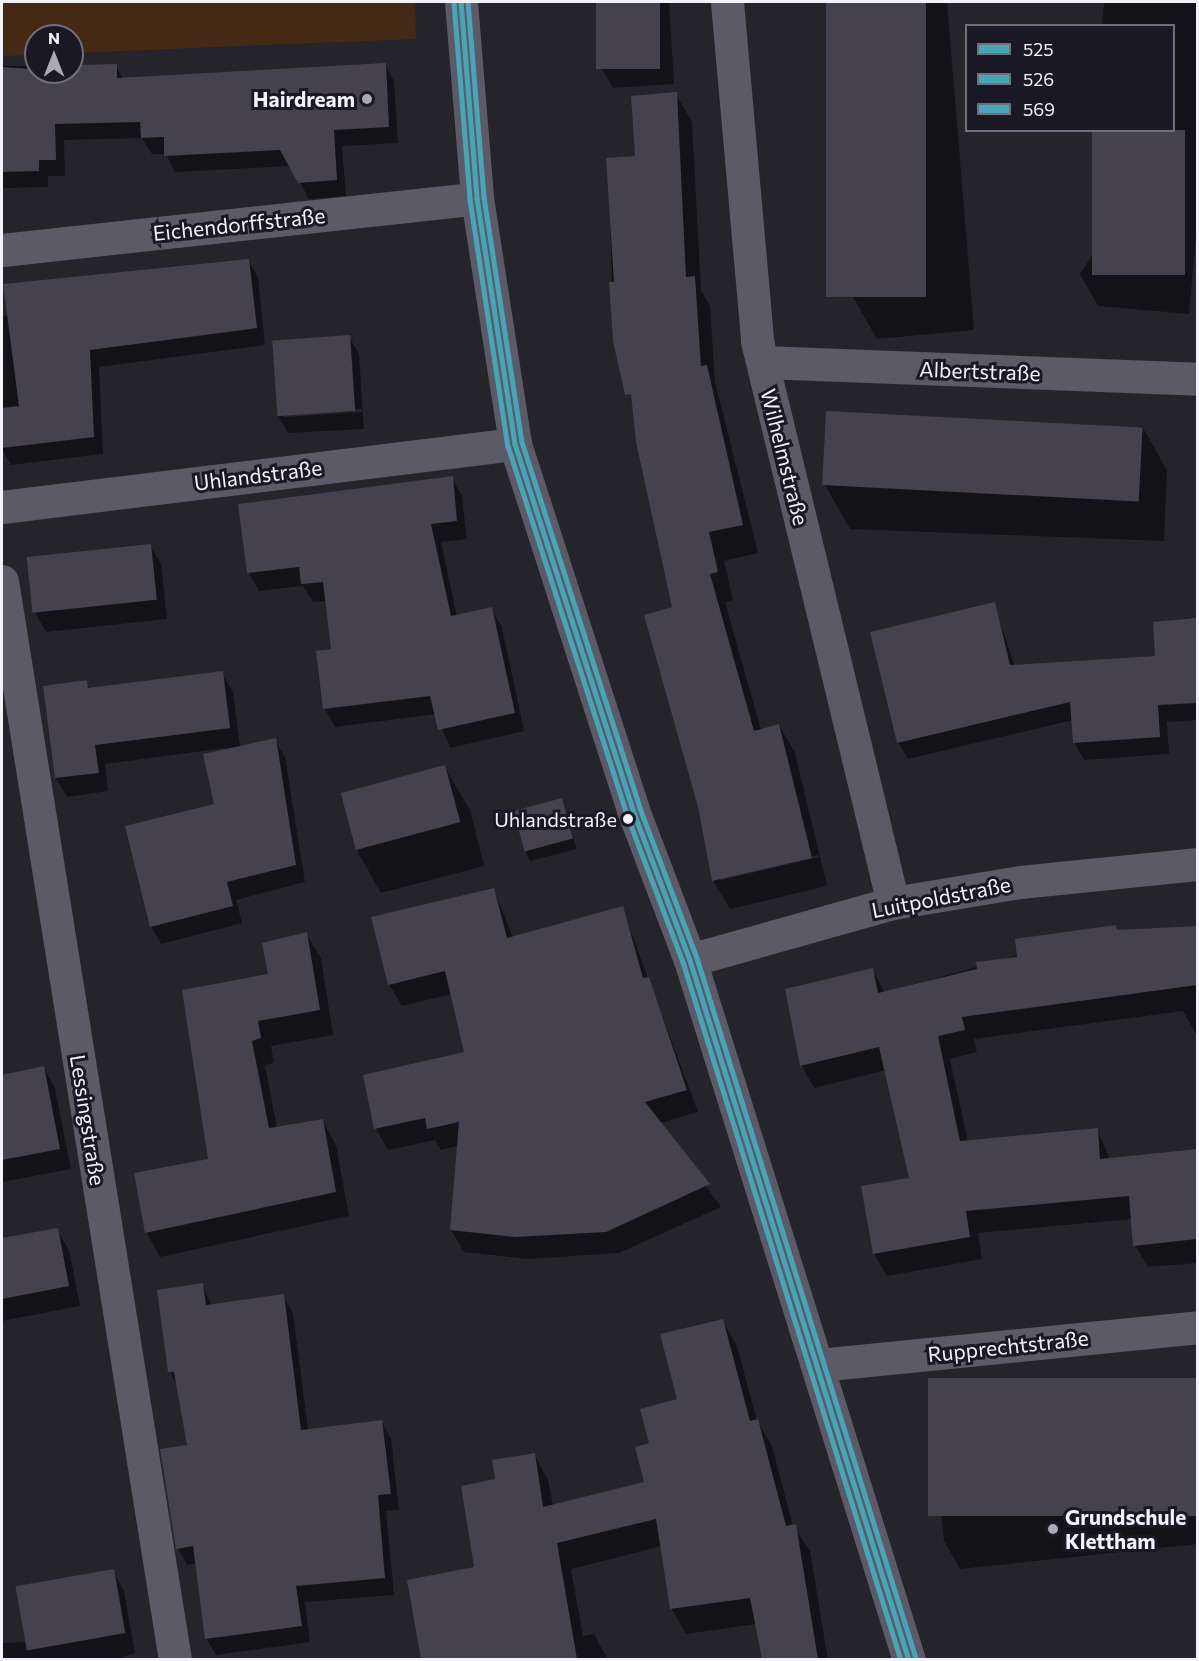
<!DOCTYPE html>
<meta charset="utf-8">
<style>
body{margin:0}
#map{position:relative;width:1199px;height:1661px;overflow:hidden;background:#25242b;font-family:Commissioner,sans-serif}
div>[style]{position:absolute}
.green>*{inset:0;background:#442915}
.shadow>*{inset:0;background:#0007}
.building>*{inset:0;background:#45414e;transform-origin:0 0}
.minor>*{height:33px;margin:-16.5px;padding:0 16.5px;transform-origin:16.5px;border-radius:16.5px;background:#5c5a66}
.bus-1>*{height:4.5px;margin:-2.25px;padding:0 2.25px;transform-origin:2.25px;border-radius:2.25px;background:#46a6b8}
.bus-2>*{height:4.5px;margin:-2.25px;padding:0 2.25px;transform-origin:2.25px;border-radius:2.25px;background:#46a6b8}
.bus-3>*{height:4.5px;margin:-2.25px;padding:0 2.25px;transform-origin:2.25px;border-radius:2.25px;background:#46a6b8}
.dots>*{width:16px;height:16px;translate:-50% -50%;box-sizing:border-box;border:3px solid #1a1825;border-radius:50%}
span{translate:-50% -50%;white-space:nowrap;text-align:center;line-height:1.15;-webkit-text-stroke:6px #1a1825;paint-order:stroke}
.bus-label{font-size:20px;color:#f3f2fb}
.right{translate:-100% -50%;text-align:right}
.poi-label{font-size:21px;color:#f3f2fb;font-weight:700}
.left{translate:0 -50%;text-align:left}
.street-label{font-size:21px;color:#f3f2fb}
.frame{position:absolute;inset:0;border:3px solid #f3f2fb;pointer-events:none}
.legend{position:absolute;left:965px;top:24px;width:210px;height:108px;box-sizing:border-box;background:#1a1825;border:2px solid #716f7b;margin:0;padding:8px 10px;list-style:none;font-size:18px;color:#f3f2fb}
.legend li{display:flex;align-items:center;gap:12px;height:30px}
.legend b{width:30px;border:2px solid #716f7b}
.north{position:absolute;left:24px;top:24px;width:60px;height:60px;box-sizing:border-box;background:#1a1825;border:2px solid #716f7b;border-radius:50%;rotate:0deg;font-size:16px;font-weight:700;line-height:24px;text-align:center;color:#f3f2fb}
.north::after{content:'';display:block;margin:auto;width:21px;height:27px;background:#abaab2;clip-path:polygon(50% 0,100% 100%,50% 72%,0 100%)}
</style>
<div id="map">
<div class="green">
<div style="clip-path:polygon(2px 2px,415px 2px,416px 39px,72px 53px,72px 36px,36px 36px,36px 55px,2px 56px)"></div>
</div>
<div class="shadow">
<div style="clip-path:polygon(597px 2px,669px 2px,674px 84px,613px 88px,602px 69px)"></div>
<div style="clip-path:polygon(828px 2px,947px 2px,974px 330px,877px 339px,852px 295px)"></div>
<div style="clip-path:polygon(1104px 2px,1198px 2px,1198px 214px,1189px 314px,1098px 306px,1080px 274px,1174px 130px,1174px 26px,1102px 26px)"></div>
<div style="clip-path:polygon(385px 64px,394px 81px,398px 143px,342px 146px,346px 196px,309px 199px,291px 166px,175px 172px,166px 154px,152px 154px,142px 138px,64px 140px,65px 176px,48px 176px,48px 187px,2px 188px,2px 66px,36px 66px,36px 72px,116px 66px,123px 79px)"></div>
<div style="clip-path:polygon(evenodd,676px 94px,692px 122px,701px 290px,710px 306px,715px 382px,758px 553px,724px 561px,733px 600px,725px 602px,761px 730px,779px 725px,795px 753px,827px 886px,730px 909px,713px 880px,674px 608px,636px 410px,614px 340px,608px 160px,636px 158px,676px 94px,818px 855px,819px 857px,721px 880px,721px 877px,818px 855px)"></div>
<div style="clip-path:polygon(248px 260px,258px 277px,265px 345px,99px 367px,103px 454px,11px 465px,2px 449px,2px 317px)"></div>
<div style="clip-path:polygon(evenodd,349px 337px,359px 354px,364px 429px,288px 433px,278px 416px,349px 337px,362px 409px,362px 412px,284px 417px,284px 414px,362px 409px)"></div>
<div style="clip-path:polygon(1142px 426px,1167px 470px,1164px 541px,850px 529px,825px 485px)"></div>
<div style="clip-path:polygon(452px 478px,462px 496px,467px 539px,441px 542px,457px 616px,491px 609px,502px 627px,524px 731px,450px 748px,436px 714px,335px 727px,324px 708px,333px 650px,327px 601px,313px 602px,303px 586px,259px 591px,249px 573px,240px 505px)"></div>
<div style="clip-path:polygon(150px 545px,161px 564px,167px 619px,46px 632px,35px 613px)"></div>
<div style="clip-path:polygon(994px 604px,1015px 667px,1156px 658px,1154px 623px,1198px 620px,1198px 720px,1167px 722px,1169px 754px,1084px 760px,1074px 742px,1073px 720px,908px 759px,898px 742px)"></div>
<div style="clip-path:polygon(222px 673px,233px 692px,240px 747px,275px 740px,285px 757px,305px 882px,236px 900px,242px 923px,161px 944px,151px 926px,216px 805px,226px 748px,105px 764px,108px 791px,67px 797px,56px 778px,86px 682px,90px 689px)"></div>
<div style="clip-path:polygon(444px 766px,470px 810px,484px 866px,381px 893px,356px 849px)"></div>
<div style="clip-path:polygon(561px 800px,577px 849px,530px 861px,525px 851px)"></div>
<div style="clip-path:polygon(494px 890px,513px 938px,622px 908px,698px 1112px,660px 1123px,721px 1207px,619px 1253px,528px 1259px,464px 1252px,451px 1230px,458px 1146px,441px 1150px,435px 1140px,388px 1150px,376px 1129px,466px 1054px,452px 994px,402px 1006px,389px 984px)"></div>
<div style="clip-path:polygon(1116px 927px,1118px 931px,1198px 927px,1198px 1038px,1183px 1011px,974px 1039px,977px 1052px,950px 1059px,968px 1142px,1097px 1130px,1110px 1159px,1198px 1151px,1198px 1263px,1148px 1267px,1135px 1245px,1132px 1219px,978px 1233px,982px 1259px,887px 1276px,874px 1254px,910px 1179px,886px 1070px,814px 1088px,802px 1066px,787px 990px,872px 969px,885px 993px)"></div>
<div style="clip-path:polygon(306px 934px,321px 958px,333px 1035px,271px 1046px,274px 1063px,265px 1065px,277px 1128px,322px 1120px,336px 1145px,349px 1216px,160px 1257px,146px 1232px,210px 1160px,270px 976px)"></div>
<div style="clip-path:polygon(44px 1068px,55px 1088px,71px 1169px,2px 1182px,2px 1076px)"></div>
<div style="clip-path:polygon(57px 1230px,69px 1250px,80px 1306px,2px 1321px,2px 1240px)"></div>
<div style="clip-path:polygon(202px 1285px,212px 1306px,283px 1296px,293px 1313px,308px 1430px,381px 1421px,391px 1438px,399px 1510px,386px 1511px,394px 1595px,305px 1602px,310px 1642px,216px 1655px,206px 1638px,197px 1563px,187px 1565px,178px 1548px,189px 1447px,179px 1388px,170px 1372px)"></div>
<div style="clip-path:polygon(722px 1320px,737px 1346px,757px 1421px,772px 1446px,793px 1526px,810px 1551px,828px 1660px,764px 1660px,757px 1624px,686px 1634px,672px 1609px,662px 1546px,571px 1569px,583px 1636px,594px 1634px,608px 1660px,422px 1660px,408px 1581px,476px 1569px,497px 1480px,534px 1454px,548px 1480px,553px 1506px,645px 1483px,651px 1444px)"></div>
<div style="clip-path:polygon(1198px 1380px,1198px 1544px,960px 1569px,944px 1541px,930px 1407px)"></div>
<div style="clip-path:polygon(113px 1571px,124px 1591px,135px 1653px,115px 1660px,2px 1660px,2px 1643px,26px 1642px)"></div>
</div>
<div class="building">
<div style="left:596px;top:2px;width:64px;height:67px"></div>
<div style="left:826px;top:2px;width:100px;height:295px"></div>
<div style="clip-path:polygon(386px 63px,389px 127px,334px 130px,337px 180px,298px 183px,280px 150px,164px 156px,164px 137px,141px 138px,140px 122px,55px 124px,56px 160px,39px 160px,39px 171px,2px 172px,2px 67px,72px 72px,72px 65px,117px 64px,117px 78px)"></div>
<div style="clip-path:polygon(677px 92px,686px 277px,695px 276px,701px 366px,707px 365px,743px 525px,709px 532px,718px 572px,710px 574px,754px 731px,779px 724px,812px 858px,712px 881px,698px 807px,644px 615px,672px 607px,636px 442px,631px 394px,625px 395px,613px 341px,609px 282px,614px 282px,606px 158px,635px 156px,631px 96px)"></div>
<div style="left:1092px;top:130px;width:93px;height:145px"></div>
<div style="clip-path:polygon(249px 259px,257px 328px,90px 350px,94px 437px,2px 448px,2px 408px,19px 406px,3px 284px)"></div>
<div style="left:350px;top:335px;width:76px;height:78px;rotate:86deg"></div>
<div style="left:826px;top:411px;width:317px;height:74px;rotate:3deg"></div>
<div style="clip-path:polygon(453px 476px,457px 521px,431px 524px,451px 616px,492px 607px,515px 713px,438px 730px,430px 696px,323px 709px,316px 651px,331px 649px,323px 582px,301px 584px,299px 567px,247px 573px,238px 504px)"></div>
<div style="left:151px;top:544px;width:56px;height:125px;rotate:84deg"></div>
<div style="clip-path:polygon(995px 602px,1010px 665px,1155px 656px,1153px 622px,1197px 618px,1197px 703px,1158px 705px,1160px 737px,1073px 743px,1070px 702px,897px 743px,870px 632px)"></div>
<div style="clip-path:polygon(223px 671px,230px 728px,95px 745px,99px 773px,55px 778px,43px 686px,87px 680px,88px 688px)"></div>
<div style="clip-path:polygon(276px 738px,296px 865px,227px 882px,233px 906px,150px 927px,125px 826px,214px 804px,203px 754px)"></div>
<div style="left:445px;top:765px;width:59px;height:108px;rotate:75deg"></div>
<div style="left:562px;top:798px;width:42px;height:50px;rotate:75deg"></div>
<div style="clip-path:polygon(494px 888px,507px 938px,623px 906px,643px 978px,649px 977px,687px 1090px,645px 1102px,710px 1184px,606px 1232px,515px 1237px,450px 1230px,459px 1122px,427px 1129px,425px 1118px,374px 1129px,363px 1075px,464px 1052px,445px 971px,388px 985px,371px 917px)"></div>
<div style="clip-path:polygon(1116px 925px,1117px 930px,1197px 926px,1197px 985px,962px 1017px,965px 1030px,938px 1036px,960px 1141px,1098px 1128px,1100px 1159px,1197px 1149px,1197px 1239px,1133px 1246px,1129px 1196px,966px 1211px,970px 1237px,873px 1254px,861px 1186px,909px 1178px,879px 1047px,800px 1066px,785px 989px,873px 968px,878px 993px,977px 969px,976px 962px,1017px 957px,1015px 939px)"></div>
<div style="clip-path:polygon(307px 932px,320px 1010px,258px 1021px,261px 1038px,252px 1041px,269px 1128px,323px 1119px,336px 1192px,145px 1233px,134px 1173px,208px 1159px,182px 990px,268px 974px,262px 943px)"></div>
<div style="clip-path:polygon(44px 1066px,60px 1149px,2px 1160px,2px 1075px)"></div>
<div style="clip-path:polygon(58px 1228px,69px 1286px,2px 1299px,2px 1238px)"></div>
<div style="clip-path:polygon(203px 1283px,206px 1305px,284px 1294px,301px 1430px,382px 1420px,391px 1494px,378px 1495px,385px 1578px,296px 1586px,302px 1626px,205px 1639px,193px 1546px,176px 1549px,160px 1449px,187px 1445px,174px 1372px,168px 1372px,157px 1290px)"></div>
<div style="clip-path:polygon(723px 1319px,750px 1421px,758px 1419px,786px 1526px,796px 1524px,818px 1659px,762px 1659px,750px 1598px,670px 1609px,656px 1519px,557px 1543px,577px 1659px,421px 1659px,407px 1580px,474px 1567px,461px 1486px,495px 1479px,492px 1460px,535px 1453px,543px 1507px,644px 1482px,635px 1447px,649px 1443px,640px 1409px,677px 1399px,660px 1334px)"></div>
<div style="left:1197px;top:1378px;width:138px;height:269px;rotate:90deg"></div>
<div style="left:114px;top:1569px;width:65px;height:100px;rotate:80deg"></div>
</div>
<div class="minor">
<div style="left:461px;top:2px;width:197px;rotate:85.3deg"></div>
<div style="left:477px;top:198px;width:249px;rotate:81.2deg"></div>
<div style="left:515px;top:444px;width:385px;rotate:72.1deg"></div>
<div style="left:633px;top:810px;width:160px;rotate:69.2deg"></div>
<div style="left:690px;top:960px;width:733px;rotate:72.63deg"></div>
<div style="left:727px;top:2px;width:340px;rotate:84.9deg"></div>
<div style="left:757px;top:341px;width:578px;rotate:76.4deg"></div>
<div style="left:2px;top:250px;width:478px;rotate:-6.2deg"></div>
<div style="left:763px;top:362px;width:435px;rotate:2.2deg"></div>
<div style="left:2px;top:507px;width:517px;rotate:-7deg"></div>
<div style="left:2px;top:581px;width:1093px;rotate:80.89deg"></div>
<div style="left:690px;top:960px;width:211px;rotate:-15.7deg"></div>
<div style="left:893px;top:903px;width:129px;rotate:-9.4deg"></div>
<div style="left:1020px;top:882px;width:179px;rotate:-5.8deg"></div>
<div style="left:819px;top:1365px;width:381px;rotate:-5.7deg"></div>
</div>
<div class="bus-1">
<div style="left:461px;top:2px;width:197px;rotate:85.3deg"></div>
<div style="left:477px;top:198px;width:249px;rotate:81.2deg"></div>
<div style="left:515px;top:444px;width:385px;rotate:72.1deg"></div>
<div style="left:633px;top:810px;width:160px;rotate:69.2deg"></div>
<div style="left:690px;top:960px;width:733px;rotate:72.63deg"></div>
</div>
<div class="bus-2">
<div style="left:454px;top:3px;width:197px;rotate:85.3deg"></div>
<div style="left:470px;top:199px;width:250px;rotate:81.3deg"></div>
<div style="left:508px;top:446px;width:385px;rotate:72.1deg"></div>
<div style="left:626px;top:812px;width:160px;rotate:69.2deg"></div>
<div style="left:683px;top:962px;width:731px;rotate:72.66deg"></div>
</div>
<div class="bus-3">
<div style="left:468px;top:2px;width:196px;rotate:85.3deg"></div>
<div style="left:484px;top:197px;width:248px;rotate:81.2deg"></div>
<div style="left:522px;top:442px;width:385px;rotate:72.1deg"></div>
<div style="left:640px;top:808px;width:160px;rotate:69.2deg"></div>
<div style="left:697px;top:958px;width:733px;rotate:72.63deg"></div>
</div>
<div class="dots">
<div style="left:367px;top:99px;background:#abaab2"></div>
<div style="left:628px;top:819px;background:#f3f2fb"></div>
<div style="left:1053px;top:1529px;background:#abaab2"></div>
</div>
<div class="bus-label">
<span class="right" style="left:617px;top:819px">Uhlandstraße</span>
</div>
<div class="poi-label">
<span class="right" style="left:355px;top:99px">Hairdream</span>
<span class="left" style="left:1065px;top:1529px">Grundschule<br>Klettham</span>
</div>
<div class="street-label">
<span style="left:239px;top:224px;rotate:-6deg">Eichendorffstraße</span>
<span style="left:980px;top:371px;rotate:2deg">Albertstraße</span>
<span style="left:785px;top:457px;rotate:76deg">Wilhelmstraße</span>
<span style="left:258px;top:475px;rotate:-7deg">Uhlandstraße</span>
<span style="left:941px;top:897px;rotate:-11deg">Luitpoldstraße</span>
<span style="left:88px;top:1120px;rotate:81deg">Lessingstraße</span>
<span style="left:1008px;top:1346px;rotate:-6deg">Rupprechtstraße</span>
</div>
<div class="frame"></div>
<ul class="legend">
<li><b style="height:8px;background:#46a6b8"></b>525</li>
<li><b style="height:8px;background:#46a6b8"></b>526</li>
<li><b style="height:8px;background:#46a6b8"></b>569</li>
</ul>
<div class="north">N</div>
</div>
